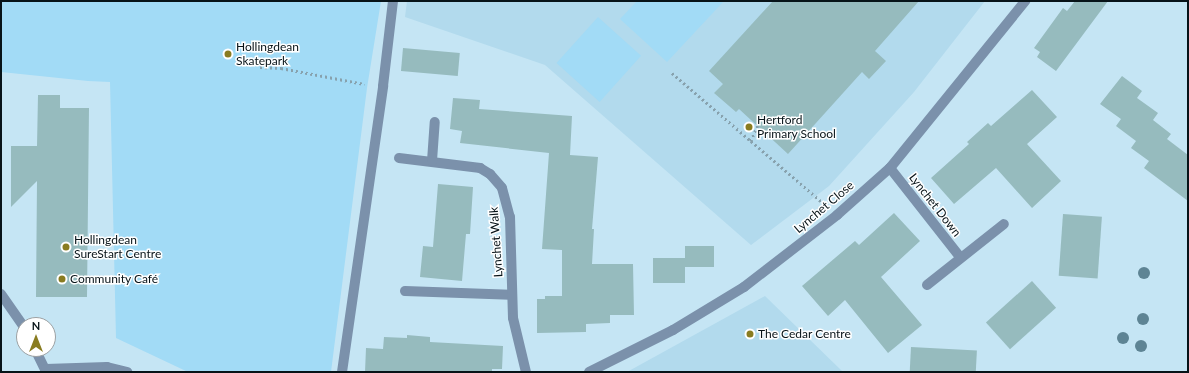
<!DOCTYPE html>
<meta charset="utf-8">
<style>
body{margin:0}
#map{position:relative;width:1189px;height:373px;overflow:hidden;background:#c5e5f4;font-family:Lato,sans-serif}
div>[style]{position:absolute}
.built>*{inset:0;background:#b2daed}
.green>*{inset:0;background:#a2dbf6;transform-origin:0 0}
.building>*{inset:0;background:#96bbbe;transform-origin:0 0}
.path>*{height:2.5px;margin-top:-1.25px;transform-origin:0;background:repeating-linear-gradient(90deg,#87a1ad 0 2px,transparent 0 5px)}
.lane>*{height:10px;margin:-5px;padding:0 5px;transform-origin:5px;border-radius:5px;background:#7b91ab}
.street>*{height:10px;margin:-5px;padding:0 5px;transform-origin:5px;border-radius:5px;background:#7b91ab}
.trees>*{width:12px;height:12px;margin:-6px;border-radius:50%;background:#5e8494}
.dots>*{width:11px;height:11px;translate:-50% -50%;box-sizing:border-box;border:2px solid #fff;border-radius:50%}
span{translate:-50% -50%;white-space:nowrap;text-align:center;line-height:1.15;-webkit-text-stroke:3px #fff;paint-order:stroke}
.poi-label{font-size:12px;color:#071318}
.left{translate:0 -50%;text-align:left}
.street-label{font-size:12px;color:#071318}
.frame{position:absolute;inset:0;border:2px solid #071318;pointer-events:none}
.north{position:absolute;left:16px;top:317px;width:40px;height:40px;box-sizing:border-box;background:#fff;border:1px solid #9ca1a3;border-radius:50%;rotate:0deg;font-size:11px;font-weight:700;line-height:16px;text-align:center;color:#071318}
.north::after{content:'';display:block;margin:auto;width:14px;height:18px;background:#897c21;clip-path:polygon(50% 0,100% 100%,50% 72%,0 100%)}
</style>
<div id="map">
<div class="built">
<div style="clip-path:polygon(407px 1px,985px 1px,914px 92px,829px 186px,751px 245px,545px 65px,405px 17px)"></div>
<div style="clip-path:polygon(765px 296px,843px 372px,627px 372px)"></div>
</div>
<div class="green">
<div style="clip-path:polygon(1px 1px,381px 1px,367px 88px,331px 372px,188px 372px,116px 338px,110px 82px,88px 81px,1px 72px)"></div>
<div style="clip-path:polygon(637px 1px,724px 1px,667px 62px,620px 19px)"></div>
<div style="left:598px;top:17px;width:58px;height:62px;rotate:42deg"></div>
</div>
<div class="building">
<div style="clip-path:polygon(773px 1px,919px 1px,875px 51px,886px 61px,869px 79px,862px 72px,788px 154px,739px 109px,736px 112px,714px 93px,723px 84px,709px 71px)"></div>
<div style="clip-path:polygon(1075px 1px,1108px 1px,1056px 71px,1037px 57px,1040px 52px,1034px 48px,1063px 8px,1067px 11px)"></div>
<div style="left:403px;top:48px;width:57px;height:23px;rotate:5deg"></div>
<div style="clip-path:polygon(1122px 76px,1142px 91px,1137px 98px,1158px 113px,1153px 120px,1171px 134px,1167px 139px,1188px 155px,1188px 201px,1144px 168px,1149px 161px,1131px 148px,1136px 141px,1116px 126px,1121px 119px,1100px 104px)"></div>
<div style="clip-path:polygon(1032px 90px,1057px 117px,1027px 144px,1061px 181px,1032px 208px,996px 168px,954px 204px,931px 178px,969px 144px,967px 142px,988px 123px,991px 126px)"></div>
<div style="clip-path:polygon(38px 95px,60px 95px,60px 108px,89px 108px,87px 297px,36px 297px,37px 181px,11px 207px,11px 146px,37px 146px)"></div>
<div style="clip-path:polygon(453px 98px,480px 100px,479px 109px,572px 116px,570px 155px,598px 157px,592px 229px,594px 229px,592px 264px,633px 264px,634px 315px,610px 315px,610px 323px,586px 324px,586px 332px,537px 333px,537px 299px,545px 299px,545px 296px,562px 296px,562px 250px,542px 249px,549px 153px,460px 143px,462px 131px,450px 129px)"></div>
<div style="clip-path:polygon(438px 184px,473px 187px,470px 234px,466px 234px,462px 281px,420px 277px,423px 246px,433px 247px)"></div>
<div style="clip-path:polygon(894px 213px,920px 241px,881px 277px,922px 325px,888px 353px,845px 300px,828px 316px,802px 286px,855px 241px,859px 245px)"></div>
<div style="left:1063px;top:214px;width:39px;height:62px;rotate:4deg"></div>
<div style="clip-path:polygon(685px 246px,714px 246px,714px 267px,685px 267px,685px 283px,653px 283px,653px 258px,685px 258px)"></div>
<div style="left:1032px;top:281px;width:36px;height:62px;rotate:48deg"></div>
<div style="clip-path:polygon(407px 335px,430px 337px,430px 342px,503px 346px,502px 369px,492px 369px,492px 372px,365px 372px,366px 348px,383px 349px,384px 337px,407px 338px)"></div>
<div style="left:911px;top:347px;width:66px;height:25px;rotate:3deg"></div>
</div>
<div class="path">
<div style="left:260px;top:67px;width:21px;rotate:3deg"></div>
<div style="left:281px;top:68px;width:85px;rotate:10.9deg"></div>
<div style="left:672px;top:73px;width:104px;rotate:40.7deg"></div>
<div style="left:758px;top:126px;width:17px;rotate:115deg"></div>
<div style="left:751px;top:141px;width:95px;rotate:40.7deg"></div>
</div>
<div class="lane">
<div style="left:405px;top:291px;width:107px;rotate:2.1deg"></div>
<div style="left:342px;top:372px;width:289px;rotate:-81.8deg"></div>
<div style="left:383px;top:86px;width:86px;rotate:-83.3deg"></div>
</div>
<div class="street">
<div style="left:399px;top:158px;width:82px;rotate:7deg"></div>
<div style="left:480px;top:168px;width:12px;rotate:31deg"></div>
<div style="left:490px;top:174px;width:18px;rotate:49deg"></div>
<div style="left:502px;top:188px;width:30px;rotate:75deg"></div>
<div style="left:510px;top:217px;width:101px;rotate:88.3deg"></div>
<div style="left:513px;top:318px;width:56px;rotate:76.5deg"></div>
<div style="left:432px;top:161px;width:39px;rotate:-86deg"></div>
<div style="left:890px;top:168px;width:113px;rotate:51.8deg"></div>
<div style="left:927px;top:285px;width:98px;rotate:-38.4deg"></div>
<div style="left:1px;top:294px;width:40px;rotate:55.1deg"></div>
<div style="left:35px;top:349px;width:25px;rotate:64deg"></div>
<div style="left:46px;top:369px;width:61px;rotate:-1.9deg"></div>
<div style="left:107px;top:367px;width:21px;rotate:14deg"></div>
<div style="left:589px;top:372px;width:94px;rotate:-26.6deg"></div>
<div style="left:673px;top:330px;width:83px;rotate:-31.2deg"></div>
<div style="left:744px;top:287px;width:118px;rotate:-37.7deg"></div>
<div style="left:837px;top:215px;width:71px;rotate:-41.6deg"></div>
<div style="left:890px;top:168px;width:215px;rotate:-51deg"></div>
</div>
<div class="trees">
<div style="left:1144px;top:273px"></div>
<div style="left:1143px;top:319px"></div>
<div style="left:1123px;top:338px"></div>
<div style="left:1141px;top:346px"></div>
</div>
<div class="dots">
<div style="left:228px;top:54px;background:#897c21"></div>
<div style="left:749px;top:127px;background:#897c21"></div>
<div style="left:66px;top:247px;background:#897c21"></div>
<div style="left:62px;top:279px;background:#897c21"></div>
<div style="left:750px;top:334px;background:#897c21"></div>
</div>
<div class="poi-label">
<span class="left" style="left:236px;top:54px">Hollingdean<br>Skatepark</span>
<span class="left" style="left:757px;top:127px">Hertford<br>Primary School</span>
<span class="left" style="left:74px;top:247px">Hollingdean<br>SureStart Centre</span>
<span class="left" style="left:70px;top:279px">Community Café</span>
<span class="left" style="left:758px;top:334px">The Cedar Centre</span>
</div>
<div class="street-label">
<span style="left:935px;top:205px;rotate:52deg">Lynchet Down</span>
<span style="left:824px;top:207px;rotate:-40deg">Lynchet Close</span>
<span style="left:496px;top:242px;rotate:-94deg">Lynchet Walk</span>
</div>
<div class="frame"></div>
<div class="north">N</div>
</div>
